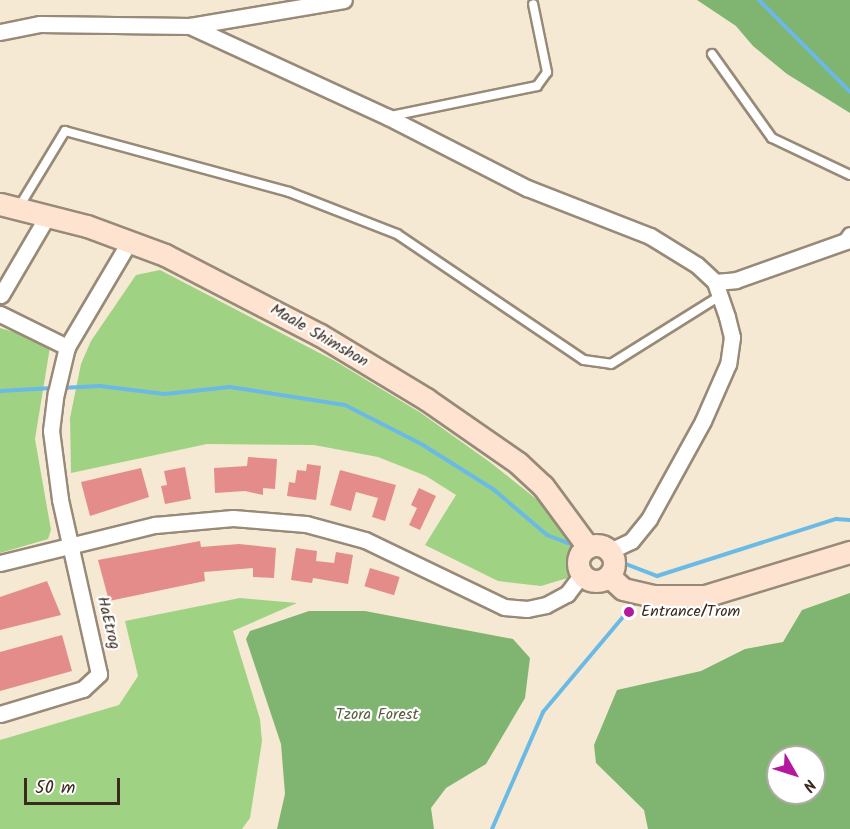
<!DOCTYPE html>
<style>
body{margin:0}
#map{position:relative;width:850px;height:829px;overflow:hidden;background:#f5e9d3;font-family:Kalam,sans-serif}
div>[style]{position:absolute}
.green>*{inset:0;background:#9fd383}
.forest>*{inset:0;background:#7fb571}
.stream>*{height:4px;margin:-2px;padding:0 2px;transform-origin:2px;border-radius:2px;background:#6bb9e5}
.building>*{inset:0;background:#e48c8a;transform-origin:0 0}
.roads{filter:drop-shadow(2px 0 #988a78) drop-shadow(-2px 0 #988a78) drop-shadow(0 2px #988a78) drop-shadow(0 -2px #988a78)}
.lane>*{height:8px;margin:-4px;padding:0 4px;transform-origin:4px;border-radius:4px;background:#fff}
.street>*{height:15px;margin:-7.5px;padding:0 7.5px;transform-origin:7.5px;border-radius:7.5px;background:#fff}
.secondary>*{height:21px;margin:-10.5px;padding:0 10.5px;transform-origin:10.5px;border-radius:10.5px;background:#fee3d1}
.secondary>.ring{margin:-10.5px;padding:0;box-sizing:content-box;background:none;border:21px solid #fee3d1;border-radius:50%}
.dots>*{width:16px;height:16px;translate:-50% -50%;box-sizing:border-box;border:3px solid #fff;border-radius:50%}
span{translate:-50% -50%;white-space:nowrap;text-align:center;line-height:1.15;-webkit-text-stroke:4.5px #fff;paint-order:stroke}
.street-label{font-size:16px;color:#3b2a1e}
.poi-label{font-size:16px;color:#3b2a1e}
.left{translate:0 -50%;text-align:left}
.park-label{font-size:16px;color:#595d3c}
.north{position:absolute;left:766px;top:745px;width:60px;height:60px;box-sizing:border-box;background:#fff;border:2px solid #b1aaa5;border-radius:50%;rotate:129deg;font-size:16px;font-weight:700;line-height:24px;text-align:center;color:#3b2a1e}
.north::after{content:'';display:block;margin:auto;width:21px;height:27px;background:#b5179e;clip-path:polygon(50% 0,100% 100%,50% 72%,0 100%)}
.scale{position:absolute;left:24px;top:778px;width:96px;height:27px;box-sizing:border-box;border:3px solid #3b2a1e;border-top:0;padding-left:8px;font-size:18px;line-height:21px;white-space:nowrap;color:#3b2a1e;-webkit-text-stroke:4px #fff;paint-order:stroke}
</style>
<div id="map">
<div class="green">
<div style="clip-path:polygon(160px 270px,335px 361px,421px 413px,491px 463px,549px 509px,576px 539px,571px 577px,541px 586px,498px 581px,425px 545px,456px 495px,426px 476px,378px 457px,314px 445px,207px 444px,71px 473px,70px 418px,81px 364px,91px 341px,136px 275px)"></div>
<div style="clip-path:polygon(0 328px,41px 340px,50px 347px,35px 439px,51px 530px,48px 539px,0 553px)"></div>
<div style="clip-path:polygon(240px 598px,297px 603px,233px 631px,260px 719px,262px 741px,250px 818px,242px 829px,0 829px,0 740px,119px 705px,138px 676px,125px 621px)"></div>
</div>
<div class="forest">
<div style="clip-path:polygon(697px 0,850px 0,850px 113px,787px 74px,753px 46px,736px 26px)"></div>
<div style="clip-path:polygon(evenodd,850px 593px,850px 829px,648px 829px,644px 810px,596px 763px,594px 745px,617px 690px,701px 671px,745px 649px,783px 642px,802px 610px,850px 593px,778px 757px,814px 757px,814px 793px,778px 793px,778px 757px)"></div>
<div style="clip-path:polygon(309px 611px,365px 611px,513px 639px,530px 658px,525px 698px,486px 764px,446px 788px,431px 808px,434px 829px,277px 829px,285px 794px,281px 744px,246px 639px,250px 631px)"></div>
</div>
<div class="stream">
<div style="left:759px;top:0;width:129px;rotate:45.3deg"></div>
<div style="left:61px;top:388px;width:39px;rotate:-3deg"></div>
<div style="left:100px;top:386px;width:65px;rotate:7deg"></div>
<div style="left:165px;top:394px;width:65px;rotate:-6.1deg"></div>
<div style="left:230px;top:387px;width:116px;rotate:8.9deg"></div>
<div style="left:345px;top:405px;width:88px;rotate:27.1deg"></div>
<div style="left:423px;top:445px;width:83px;rotate:32.2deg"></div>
<div style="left:493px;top:489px;width:71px;rotate:40.4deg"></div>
<div style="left:547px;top:535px;width:31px;rotate:21deg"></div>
<div style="left:0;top:391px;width:53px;rotate:-3.2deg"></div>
<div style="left:592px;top:551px;width:70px;rotate:21deg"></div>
<div style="left:657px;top:576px;width:188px;rotate:-17.7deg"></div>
<div style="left:836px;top:519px;width:14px;rotate:4deg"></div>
<div style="left:492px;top:829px;width:128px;rotate:-66.4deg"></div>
<div style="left:543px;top:712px;width:148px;rotate:-49.9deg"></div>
</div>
<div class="building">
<div style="clip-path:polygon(248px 457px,277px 459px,275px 489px,263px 488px,263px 495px,245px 491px,215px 493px,214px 468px,247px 466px)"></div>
<div style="clip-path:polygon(307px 464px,321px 466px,316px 500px,287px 496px,289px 482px,295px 483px,297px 470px,306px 471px)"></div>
<div style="clip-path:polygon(185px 467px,191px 499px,165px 504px,161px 486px,167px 485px,164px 471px)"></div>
<div style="clip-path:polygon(141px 468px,149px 497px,90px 516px,81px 482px)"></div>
<div style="clip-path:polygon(340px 470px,396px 485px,385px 521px,372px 517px,378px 498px,356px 492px,351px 511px,330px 505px)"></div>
<div style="clip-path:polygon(419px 488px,436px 496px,420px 530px,409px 525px,417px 508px,411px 505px)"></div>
<div style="clip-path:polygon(200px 541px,201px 547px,239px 544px,276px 548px,274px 578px,253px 577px,253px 568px,204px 572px,205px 581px,109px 601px,98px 560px)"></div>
<div style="clip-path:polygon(296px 548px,317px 551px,316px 561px,334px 563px,336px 552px,353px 555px,348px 584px,313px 578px,312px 583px,291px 580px)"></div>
<div style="left:370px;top:568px;width:31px;height:19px;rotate:17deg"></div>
<div style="clip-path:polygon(47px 581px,61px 615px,0 630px,0 597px)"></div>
<div style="clip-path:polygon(62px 635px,72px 671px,0 691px,0 652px)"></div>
</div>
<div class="roads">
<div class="lane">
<div style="left:712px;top:54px;width:103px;rotate:54.5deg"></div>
<div style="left:772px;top:138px;width:86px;rotate:25.4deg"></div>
<div style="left:391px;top:116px;width:149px;rotate:-11.6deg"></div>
<div style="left:537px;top:86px;width:17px;rotate:-54deg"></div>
<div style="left:547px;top:72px;width:69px;rotate:-101.6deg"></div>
<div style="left:19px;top:207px;width:89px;rotate:-58.8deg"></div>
<div style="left:65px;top:131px;width:232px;rotate:15.2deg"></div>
<div style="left:289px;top:192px;width:116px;rotate:21.3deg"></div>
<div style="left:397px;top:234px;width:225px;rotate:34deg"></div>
<div style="left:584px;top:360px;width:27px;rotate:8deg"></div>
<div style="left:611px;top:364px;width:128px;rotate:-32deg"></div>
</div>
<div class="street">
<div style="left:190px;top:26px;width:156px;rotate:-9.6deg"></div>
<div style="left:0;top:32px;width:41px;rotate:-11.3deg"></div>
<div style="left:40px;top:24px;width:150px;rotate:0.8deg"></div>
<div style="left:190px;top:26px;width:218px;rotate:24.7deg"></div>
<div style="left:388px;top:117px;width:156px;rotate:27.1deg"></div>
<div style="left:527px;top:188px;width:132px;rotate:21.3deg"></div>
<div style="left:650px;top:236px;width:55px;rotate:31.7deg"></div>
<div style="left:697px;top:265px;width:25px;rotate:43deg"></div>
<div style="left:715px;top:282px;width:37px;rotate:71deg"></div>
<div style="left:727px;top:317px;width:21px;rotate:76deg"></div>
<div style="left:732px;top:337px;width:27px;rotate:98deg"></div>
<div style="left:728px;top:364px;width:62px;rotate:113.7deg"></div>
<div style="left:703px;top:421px;width:112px;rotate:118.9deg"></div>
<div style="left:649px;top:519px;width:28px;rotate:129deg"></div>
<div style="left:631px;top:541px;width:23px;rotate:155deg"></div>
<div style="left:715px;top:282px;width:21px;rotate:-5deg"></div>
<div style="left:736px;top:280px;width:117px;rotate:-19.5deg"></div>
<div style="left:846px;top:241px;width:7px;rotate:-56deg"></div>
<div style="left:1px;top:295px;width:93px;rotate:-59.6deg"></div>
<div style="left:0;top:314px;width:75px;rotate:26.2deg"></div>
<div style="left:0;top:563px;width:160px;rotate:-13.8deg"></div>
<div style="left:155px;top:525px;width:78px;rotate:-5.1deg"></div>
<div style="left:233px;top:518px;width:73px;rotate:4.7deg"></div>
<div style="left:306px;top:524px;width:61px;rotate:15.2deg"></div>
<div style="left:365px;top:540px;width:154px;rotate:25.7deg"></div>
<div style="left:504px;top:607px;width:23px;rotate:5deg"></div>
<div style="left:527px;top:609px;width:19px;rotate:-12deg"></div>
<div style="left:546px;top:605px;width:24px;rotate:-28deg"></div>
<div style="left:567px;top:594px;width:25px;rotate:-53deg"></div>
<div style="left:0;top:714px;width:87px;rotate:-16.8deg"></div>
<div style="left:83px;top:689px;width:22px;rotate:-43deg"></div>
<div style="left:99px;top:674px;width:179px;rotate:-102.6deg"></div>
<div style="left:60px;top:499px;width:69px;rotate:-97.5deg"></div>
<div style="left:51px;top:431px;width:38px;rotate:-83deg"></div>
<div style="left:56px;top:393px;width:47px;rotate:-76.6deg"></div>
<div style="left:67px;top:347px;width:122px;rotate:-59.4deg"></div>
</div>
<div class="secondary">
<div style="left:0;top:204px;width:90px;rotate:14.2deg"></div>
<div style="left:87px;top:226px;width:83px;rotate:20.4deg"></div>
<div style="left:165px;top:255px;width:174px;rotate:27.3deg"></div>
<div style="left:320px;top:335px;width:124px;rotate:31.1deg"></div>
<div style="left:426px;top:399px;width:112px;rotate:34.8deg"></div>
<div style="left:518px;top:463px;width:34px;rotate:43deg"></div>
<div style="left:543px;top:486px;width:76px;rotate:53.6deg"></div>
<div class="ring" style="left:578px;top:545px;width:15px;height:15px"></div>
<div style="left:609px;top:576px;width:19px;rotate:43deg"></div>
<div style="left:623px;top:589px;width:31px;rotate:13deg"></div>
<div style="left:653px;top:596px;width:52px"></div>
<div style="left:705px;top:596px;width:152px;rotate:-16.9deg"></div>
</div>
</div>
<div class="dots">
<div style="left:629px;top:612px;background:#b5179e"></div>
</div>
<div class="street-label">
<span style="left:319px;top:336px;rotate:30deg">Maale Shimshon</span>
<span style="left:108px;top:623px;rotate:76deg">HaEtrog</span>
</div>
<div class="poi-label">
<span class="left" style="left:641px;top:612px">Entrance/Trom</span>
</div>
<div class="park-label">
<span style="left:377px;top:715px">Tzora Forest</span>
</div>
<div class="north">N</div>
<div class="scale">50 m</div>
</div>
